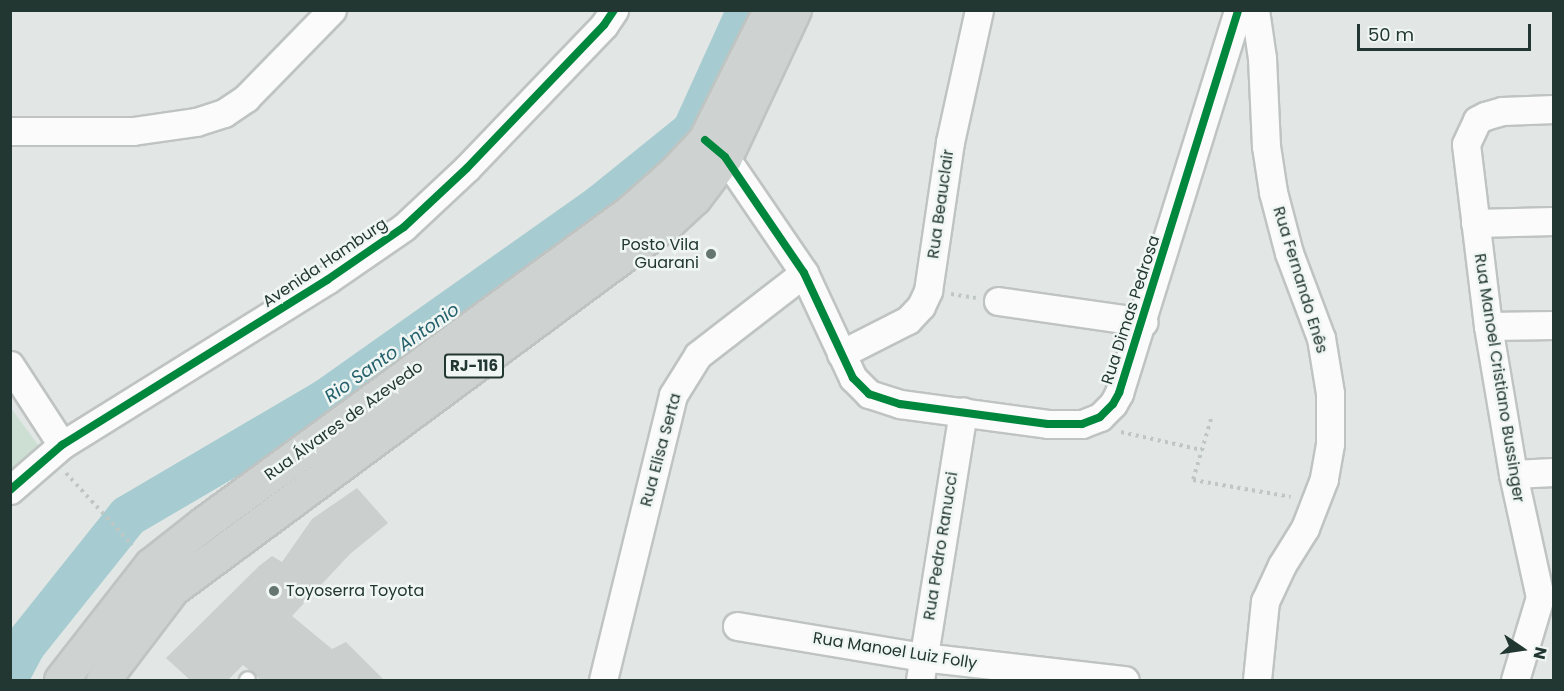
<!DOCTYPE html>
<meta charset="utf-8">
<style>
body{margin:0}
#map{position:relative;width:1564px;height:691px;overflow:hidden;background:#e2e7e5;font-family:Poppins,sans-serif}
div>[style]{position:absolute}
.green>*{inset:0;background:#cddfd2}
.river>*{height:42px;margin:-21px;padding:0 21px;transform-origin:21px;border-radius:21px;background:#a6ccd1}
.building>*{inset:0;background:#cbcfcd}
.path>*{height:4px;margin-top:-2px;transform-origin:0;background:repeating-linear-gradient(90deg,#bfc7c4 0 3px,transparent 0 7.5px)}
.roads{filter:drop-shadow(2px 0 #bfc4c2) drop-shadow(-2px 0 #bfc4c2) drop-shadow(0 2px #bfc4c2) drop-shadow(0 -2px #bfc4c2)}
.lane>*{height:14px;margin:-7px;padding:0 7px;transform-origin:7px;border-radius:7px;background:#fbfbfb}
.street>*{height:27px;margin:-13.5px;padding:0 13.5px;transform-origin:13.5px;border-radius:13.5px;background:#fbfbfb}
.primary>*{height:33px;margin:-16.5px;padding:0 16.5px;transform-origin:16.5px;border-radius:16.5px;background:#ced3d1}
.cycleway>*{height:8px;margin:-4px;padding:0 4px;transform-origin:4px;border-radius:4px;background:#00873e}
.dots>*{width:16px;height:16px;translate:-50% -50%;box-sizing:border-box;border:3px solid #f0f6f3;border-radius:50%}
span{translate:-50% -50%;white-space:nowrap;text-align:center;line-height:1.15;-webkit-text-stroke:5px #f0f6f3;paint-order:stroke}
.shield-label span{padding:2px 4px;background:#f0f6f3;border:2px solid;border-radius:4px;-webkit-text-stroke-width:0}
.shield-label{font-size:15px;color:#223731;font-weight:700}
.street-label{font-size:16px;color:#223731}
.poi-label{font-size:16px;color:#223731}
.right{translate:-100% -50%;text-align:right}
.left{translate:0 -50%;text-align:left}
.water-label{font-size:18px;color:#24616c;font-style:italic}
.frame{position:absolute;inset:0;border:12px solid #223731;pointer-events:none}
.north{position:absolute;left:1492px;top:619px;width:60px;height:60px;-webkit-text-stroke:4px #f0f6f3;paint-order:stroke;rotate:103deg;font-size:16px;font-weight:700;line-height:24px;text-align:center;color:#223731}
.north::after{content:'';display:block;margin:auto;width:21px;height:27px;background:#223731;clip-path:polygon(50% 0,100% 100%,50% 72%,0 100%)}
.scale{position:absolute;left:1357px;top:24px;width:174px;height:27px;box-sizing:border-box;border:3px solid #223731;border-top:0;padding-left:8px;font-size:18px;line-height:21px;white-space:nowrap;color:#223731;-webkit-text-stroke:4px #f0f6f3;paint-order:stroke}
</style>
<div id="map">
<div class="green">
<div style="clip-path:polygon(10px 407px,39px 446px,11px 477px,10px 477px)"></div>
</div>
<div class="river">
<div style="left:10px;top:673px;width:32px;rotate:-62deg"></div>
<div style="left:25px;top:645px;width:165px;rotate:-51.4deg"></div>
<div style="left:128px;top:516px;width:229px;rotate:-30.4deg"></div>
<div style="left:326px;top:400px;width:336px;rotate:-35.3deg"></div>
<div style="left:600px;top:206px;width:119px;rotate:-38.9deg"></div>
<div style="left:693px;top:131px;width:133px;rotate:-65.6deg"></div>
</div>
<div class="building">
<div style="clip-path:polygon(357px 488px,388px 523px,350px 554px,292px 616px,332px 649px,346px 642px,384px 680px,261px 680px,243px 665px,228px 680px,190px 680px,166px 658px,259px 566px,272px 556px,282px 562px,312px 519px)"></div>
</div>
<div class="path">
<div style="left:951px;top:294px;width:25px;rotate:9deg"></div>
<div style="left:1211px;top:419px;width:64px;rotate:106.4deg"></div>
<div style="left:1193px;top:480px;width:99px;rotate:9.8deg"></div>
<div style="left:1121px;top:432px;width:83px;rotate:12.5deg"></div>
<div style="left:66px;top:473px;width:98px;rotate:47.5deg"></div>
</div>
<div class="roads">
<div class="lane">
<div style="left:247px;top:680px;width:1px;rotate:-45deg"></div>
</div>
<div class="street">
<div style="left:1255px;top:10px;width:49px;rotate:81.7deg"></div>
<div style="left:1262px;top:58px;width:88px;rotate:87.4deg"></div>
<div style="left:1266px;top:146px;width:47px;rotate:81.3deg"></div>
<div style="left:1273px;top:192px;width:63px;rotate:75.3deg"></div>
<div style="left:1289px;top:253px;width:91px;rotate:69.4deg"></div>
<div style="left:1321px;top:338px;width:56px;rotate:80.7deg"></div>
<div style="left:1330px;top:393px;width:51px;rotate:90deg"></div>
<div style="left:1330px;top:444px;width:36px;rotate:100deg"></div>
<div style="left:1324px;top:479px;width:53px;rotate:111.2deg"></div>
<div style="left:1305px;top:528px;width:44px;rotate:121.9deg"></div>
<div style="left:1282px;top:565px;width:40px;rotate:115deg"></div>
<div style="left:1265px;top:601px;width:79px;rotate:95.8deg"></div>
<div style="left:10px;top:131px;width:123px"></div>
<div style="left:133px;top:131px;width:64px;rotate:-8.1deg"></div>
<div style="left:196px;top:122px;width:29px;rotate:-18deg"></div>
<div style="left:224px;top:113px;width:27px;rotate:-34deg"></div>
<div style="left:246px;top:98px;width:123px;rotate:-45.7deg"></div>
<div style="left:710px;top:145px;width:19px;rotate:39deg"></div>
<div style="left:725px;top:157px;width:140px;rotate:55.7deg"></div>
<div style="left:804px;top:273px;width:116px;rotate:65deg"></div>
<div style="left:853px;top:378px;width:23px;rotate:45deg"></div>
<div style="left:869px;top:394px;width:33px;rotate:18deg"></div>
<div style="left:900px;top:404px;width:149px;rotate:7.7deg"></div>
<div style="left:1048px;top:424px;width:34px"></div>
<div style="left:1082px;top:424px;width:19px;rotate:-21deg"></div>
<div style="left:1100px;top:417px;width:18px;rotate:-45deg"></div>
<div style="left:1113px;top:404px;width:13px;rotate:-61deg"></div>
<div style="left:1119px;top:393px;width:401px;rotate:-72.7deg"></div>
<div style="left:1475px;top:223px;width:79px;rotate:-1.5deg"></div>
<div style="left:998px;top:301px;width:147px;rotate:8.2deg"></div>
<div style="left:1488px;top:326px;width:66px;rotate:-0.9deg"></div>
<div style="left:841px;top:354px;width:75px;rotate:-26.9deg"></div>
<div style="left:908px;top:320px;width:19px;rotate:-47deg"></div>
<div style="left:921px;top:306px;width:17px;rotate:-65deg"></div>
<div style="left:928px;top:291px;width:151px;rotate:-81.6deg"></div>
<div style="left:950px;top:142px;width:135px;rotate:-77.6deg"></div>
<div style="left:10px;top:365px;width:95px;rotate:57deg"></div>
<div style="left:1513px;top:474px;width:41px;rotate:-2.8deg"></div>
<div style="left:10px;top:490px;width:69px;rotate:-40.9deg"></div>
<div style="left:62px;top:445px;width:312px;rotate:-31.9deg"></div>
<div style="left:327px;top:280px;width:93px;rotate:-34.5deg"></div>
<div style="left:404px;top:227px;width:86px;rotate:-43.1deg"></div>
<div style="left:467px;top:168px;width:198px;rotate:-46.2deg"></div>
<div style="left:604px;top:25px;width:18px;rotate:-56deg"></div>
<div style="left:737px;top:626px;width:188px;rotate:9.5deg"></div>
<div style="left:922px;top:657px;width:204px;rotate:6.5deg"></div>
<div style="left:603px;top:680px;width:293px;rotate:-76.2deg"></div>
<div style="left:673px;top:395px;width:47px;rotate:-58deg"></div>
<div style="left:698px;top:355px;width:134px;rotate:-37.7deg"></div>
<div style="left:920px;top:680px;width:272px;rotate:-80.9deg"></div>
<div style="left:1515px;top:680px;width:87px;rotate:-73.2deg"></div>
<div style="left:1540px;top:597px;width:126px;rotate:-102.4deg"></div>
<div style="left:1513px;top:474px;width:150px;rotate:-99.6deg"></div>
<div style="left:1488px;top:326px;width:183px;rotate:-96.9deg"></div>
<div style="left:1466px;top:144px;width:26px;rotate:-65deg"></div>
<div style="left:1477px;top:120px;width:9px;rotate:-27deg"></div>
<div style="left:1485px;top:116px;width:18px;rotate:-16deg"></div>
<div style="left:1502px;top:111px;width:52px;rotate:-2.2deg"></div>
</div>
<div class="primary">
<div style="left:61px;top:680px;width:146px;rotate:-52deg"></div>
<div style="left:151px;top:565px;width:66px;rotate:-38.3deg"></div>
<div style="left:203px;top:524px;width:529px;rotate:-36.15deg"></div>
<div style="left:630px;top:212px;width:57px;rotate:-41.5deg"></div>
<div style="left:673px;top:174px;width:47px;rotate:-46.7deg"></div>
<div style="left:705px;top:140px;width:145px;rotate:-63.4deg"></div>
<div style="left:103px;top:680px;width:114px;rotate:-52.8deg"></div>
<div style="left:172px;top:589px;width:617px;rotate:-36.5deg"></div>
<div style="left:668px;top:222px;width:35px;rotate:-43deg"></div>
<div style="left:694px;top:198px;width:51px;rotate:-52.9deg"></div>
<div style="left:725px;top:157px;width:162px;rotate:-64.9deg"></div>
</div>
</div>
<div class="cycleway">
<div style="left:705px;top:140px;width:26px;rotate:40deg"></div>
<div style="left:725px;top:157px;width:140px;rotate:55.7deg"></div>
<div style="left:804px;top:273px;width:116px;rotate:65deg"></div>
<div style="left:853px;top:378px;width:23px;rotate:45deg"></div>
<div style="left:869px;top:394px;width:33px;rotate:18deg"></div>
<div style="left:900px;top:404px;width:149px;rotate:7.7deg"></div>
<div style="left:1048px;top:424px;width:34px"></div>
<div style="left:1082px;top:424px;width:19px;rotate:-21deg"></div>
<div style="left:1100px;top:417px;width:18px;rotate:-45deg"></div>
<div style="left:1113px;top:404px;width:13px;rotate:-61deg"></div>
<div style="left:1119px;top:393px;width:401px;rotate:-72.7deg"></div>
<div style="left:10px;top:490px;width:69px;rotate:-40.9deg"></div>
<div style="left:62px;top:445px;width:312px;rotate:-31.9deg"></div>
<div style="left:327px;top:280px;width:93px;rotate:-34.5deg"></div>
<div style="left:404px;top:227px;width:86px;rotate:-43.1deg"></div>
<div style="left:467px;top:168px;width:198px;rotate:-46.2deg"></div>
<div style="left:604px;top:25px;width:18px;rotate:-56deg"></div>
</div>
<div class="dots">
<div style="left:711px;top:254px;background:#657570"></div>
<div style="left:274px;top:591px;background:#657570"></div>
</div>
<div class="shield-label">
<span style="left:474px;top:366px">RJ-116</span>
</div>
<div class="street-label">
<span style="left:941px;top:204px;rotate:-82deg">Rua Beauclair</span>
<span style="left:325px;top:263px;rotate:-34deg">Avenida Hamburg</span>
<span style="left:1300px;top:280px;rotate:73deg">Rua Fernando Enês</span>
<span style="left:1131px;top:310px;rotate:-72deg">Rua Dimas Pedrosa</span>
<span style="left:1499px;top:378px;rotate:81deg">Rua Manoel Cristiano Bussinger</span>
<span style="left:344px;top:421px;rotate:-36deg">Rua Álvares de Azevedo</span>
<span style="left:661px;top:450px;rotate:-75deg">Rua Elisa Serta</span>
<span style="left:941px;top:546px;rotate:-81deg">Rua Pedro Ranucci</span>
<span style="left:895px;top:651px;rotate:9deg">Rua Manoel Luiz Folly</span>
</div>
<div class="poi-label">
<span class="right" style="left:699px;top:254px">Posto Vila<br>Guarani</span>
<span class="left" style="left:286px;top:591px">Toyoserra Toyota</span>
</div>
<div class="water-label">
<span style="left:392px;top:353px;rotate:-35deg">Rio Santo Antonio</span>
</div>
<div class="frame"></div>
<div class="north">N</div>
<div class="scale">50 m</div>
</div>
